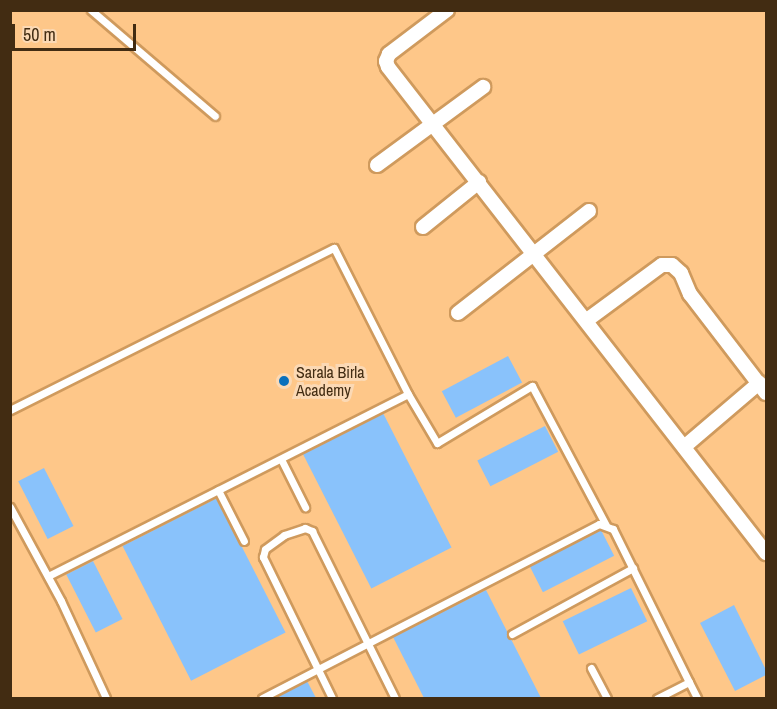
<!DOCTYPE html>
<style>
body{margin:0}
#map{position:relative;width:777px;height:709px;overflow:hidden;background:#fec789;font-family:"Archivo Narrow",sans-serif}
div>[style]{position:absolute}
.building>*{inset:0;background:#89c2fb;transform-origin:0 0}
.roads{filter:drop-shadow(2px 0 #cf9a5d) drop-shadow(-2px 0 #cf9a5d) drop-shadow(0 2px #cf9a5d) drop-shadow(0 -2px #cf9a5d)}
.service>*{height:7px;margin:-3.5px;padding:0 3.5px;transform-origin:3.5px;border-radius:3.5px;background:#fff}
.minor>*{height:14px;margin:-7px;padding:0 7px;transform-origin:7px;border-radius:7px;background:#fff}
.dots>*{width:16px;height:16px;translate:-50% -50%;box-sizing:border-box;border:3px solid #fbd9b5;border-radius:50%}
span{translate:-50% -50%;white-space:nowrap;text-align:center;line-height:1.15;-webkit-text-stroke:6px #fbd9b5;paint-order:stroke}
.poi-label{font-size:16px;color:#422c12}
.left{translate:0 -50%;text-align:left}
.frame{position:absolute;inset:0;border:12px solid #422c12;pointer-events:none}
.scale{position:absolute;left:12px;top:24px;width:124px;height:27px;box-sizing:border-box;border:3px solid #422c12;border-top:0;padding-left:8px;font-size:18px;line-height:21px;white-space:nowrap;color:#422c12;-webkit-text-stroke:4px #fbd9b5;paint-order:stroke}
</style>
<div id="map">
<div class="building">
<div style="left:508px;top:356px;width:30px;height:75px;rotate:62deg"></div>
<div style="left:383px;top:413px;width:151px;height:90px;rotate:63deg"></div>
<div style="left:545px;top:426px;width:29px;height:76px;rotate:63deg"></div>
<div style="left:44px;top:468px;width:65px;height:29px;rotate:63deg"></div>
<div style="left:217px;top:498px;width:151px;height:106px;rotate:63deg"></div>
<div style="left:601px;top:530px;width:29px;height:80px;rotate:63deg"></div>
<div style="left:93px;top:561px;width:65px;height:30px;rotate:63deg"></div>
<div style="left:631px;top:588px;width:37px;height:76px;rotate:64deg"></div>
<div style="clip-path:polygon(486px 590px,541px 698px,424px 698px,393px 637px)"></div>
<div style="clip-path:polygon(734px 605px,766px 670px,766px 675px,735px 691px,700px 623px)"></div>
<div style="clip-path:polygon(307px 681px,316px 698px,271px 698px)"></div>
</div>
<div class="roads">
<div class="service">
<div style="left:91px;top:10px;width:163px;rotate:40.5deg"></div>
<div style="left:10px;top:410px;width:362px;rotate:-26.6deg"></div>
<div style="left:334px;top:248px;width:164px;rotate:63.1deg"></div>
<div style="left:408px;top:394px;width:57px;rotate:59.4deg"></div>
<div style="left:437px;top:443px;width:111px;rotate:-31deg"></div>
<div style="left:532px;top:386px;width:157px;rotate:62deg"></div>
<div style="left:281px;top:459px;width:54px;rotate:63.4deg"></div>
<div style="left:218px;top:490px;width:57px;rotate:63deg"></div>
<div style="left:10px;top:507px;width:107px;rotate:61.5deg"></div>
<div style="left:61px;top:601px;width:107px;rotate:65.1deg"></div>
<div style="left:48px;top:576px;width:403px;rotate:-26.8deg"></div>
<div style="left:512px;top:634px;width:138px;rotate:-28.6deg"></div>
<div style="left:591px;top:668px;width:34px;rotate:62deg"></div>
<div style="left:689px;top:682px;width:18px;rotate:63deg"></div>
<div style="left:262px;top:698px;width:379px;rotate:-27.3deg"></div>
<div style="left:599px;top:524px;width:15px;rotate:20deg"></div>
<div style="left:613px;top:529px;width:171px;rotate:63.6deg"></div>
<div style="left:689px;top:682px;width:36px;rotate:153deg"></div>
<div style="left:332px;top:698px;width:157px;rotate:-116.1deg"></div>
<div style="left:263px;top:557px;width:8px;rotate:-76deg"></div>
<div style="left:265px;top:549px;width:24px;rotate:-36deg"></div>
<div style="left:284px;top:535px;width:22px;rotate:-18deg"></div>
<div style="left:305px;top:528px;width:8px;rotate:23deg"></div>
<div style="left:312px;top:531px;width:186px;rotate:63.6deg"></div>
</div>
<div class="minor">
<div style="left:447px;top:10px;width:73px;rotate:142.8deg"></div>
<div style="left:389px;top:54px;width:8px;rotate:113deg"></div>
<div style="left:386px;top:61px;width:6px;rotate:72deg"></div>
<div style="left:388px;top:67px;width:616px;rotate:52.13deg"></div>
<div style="left:377px;top:165px;width:132px;rotate:-36.3deg"></div>
<div style="left:423px;top:227px;width:72px;rotate:-38.8deg"></div>
<div style="left:458px;top:313px;width:166px;rotate:-37.9deg"></div>
<div style="left:587px;top:320px;width:93px;rotate:-36.3deg"></div>
<div style="left:662px;top:265px;width:10px"></div>
<div style="left:672px;top:265px;width:12px;rotate:42deg"></div>
<div style="left:681px;top:273px;width:23px;rotate:67deg"></div>
<div style="left:690px;top:294px;width:125px;rotate:52.5deg"></div>
<div style="left:684px;top:447px;width:99px;rotate:-40.5deg"></div>
</div>
</div>
<div class="dots">
<div style="left:284px;top:381px;background:#0970bc"></div>
</div>
<div class="poi-label">
<span class="left" style="left:296px;top:381px">Sarala Birla<br>Academy</span>
</div>
<div class="frame"></div>
<div class="scale">50 m</div>
</div>
